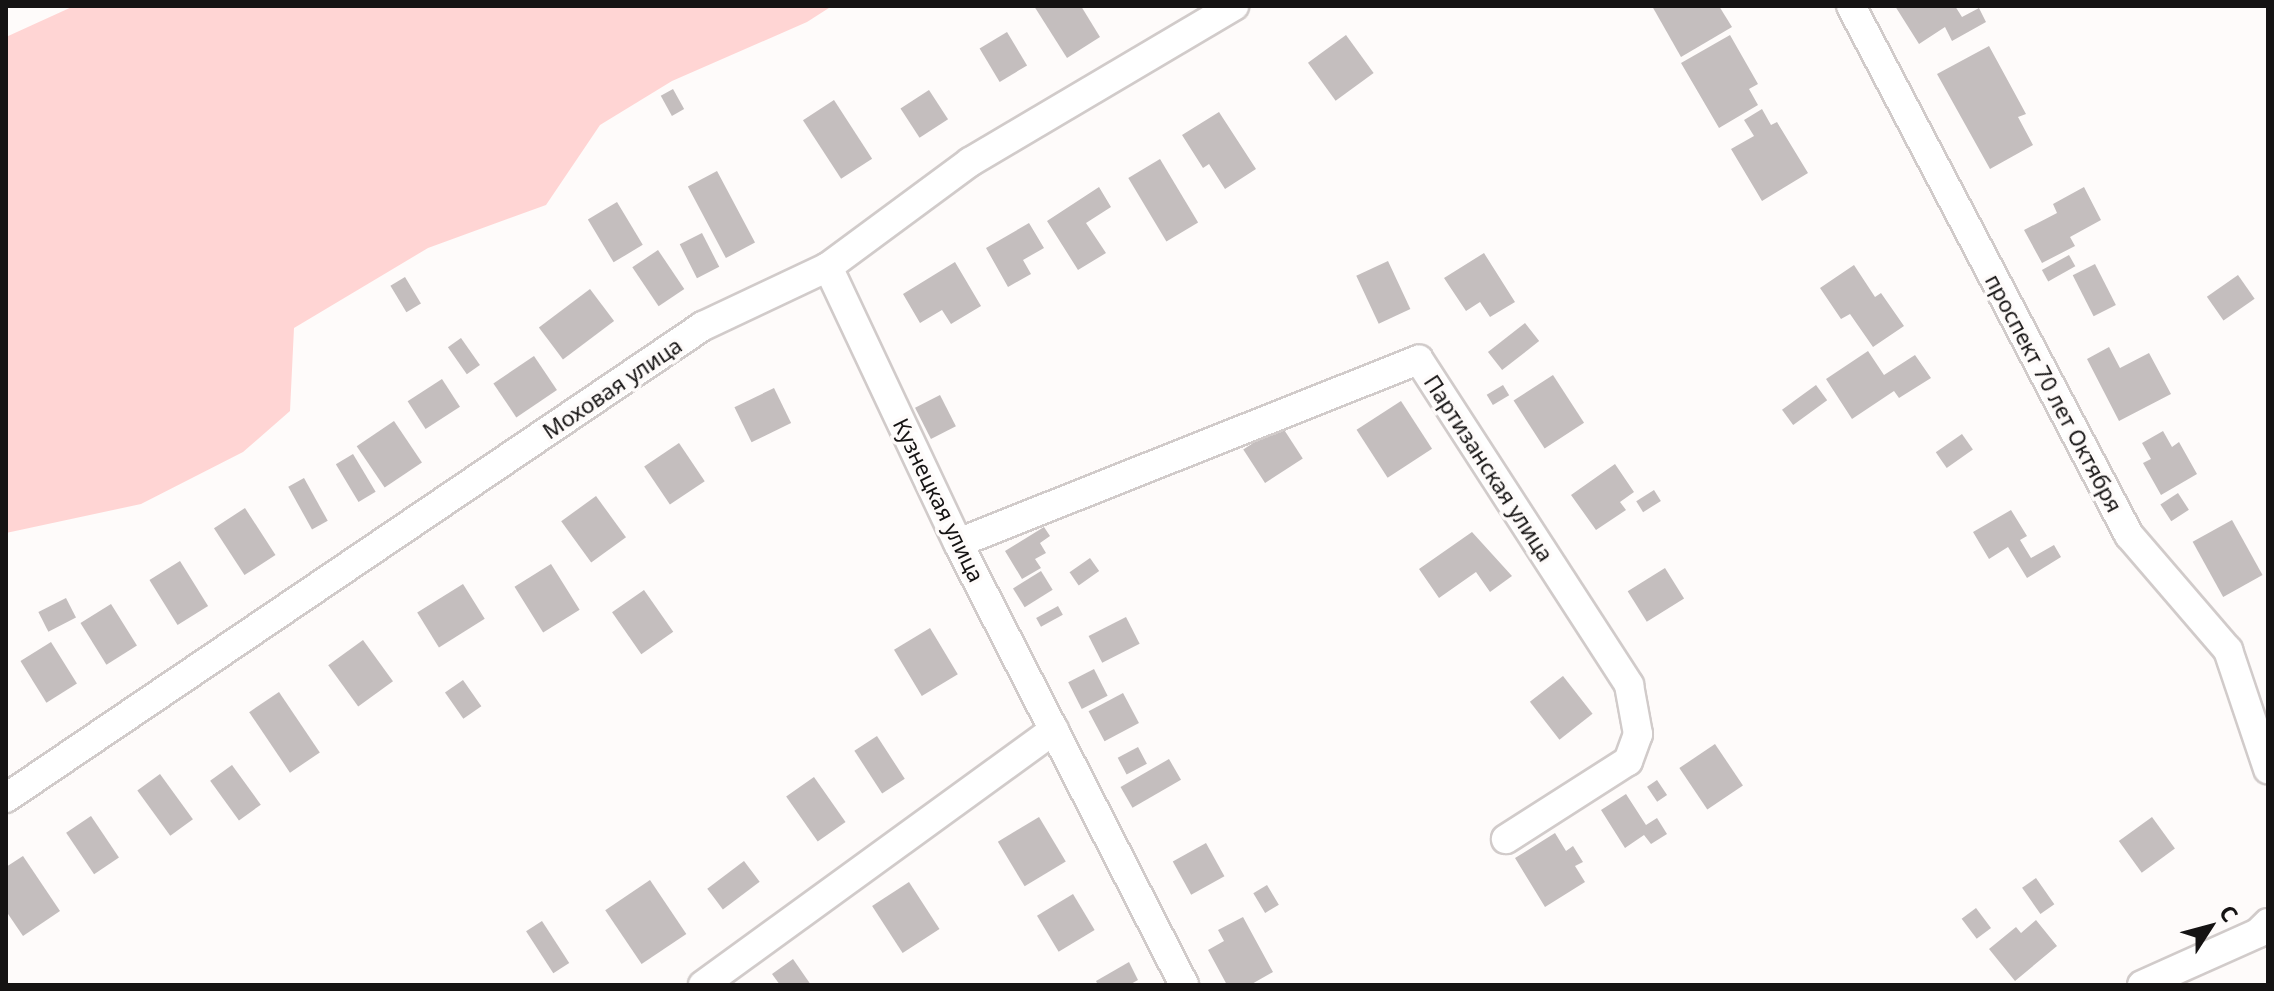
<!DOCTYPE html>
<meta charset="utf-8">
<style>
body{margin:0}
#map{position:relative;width:2274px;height:991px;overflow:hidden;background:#fefbfa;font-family:"Noto Sans",sans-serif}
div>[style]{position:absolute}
.green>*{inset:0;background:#ffd5d4}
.building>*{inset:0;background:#c4bebe;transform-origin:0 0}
.roads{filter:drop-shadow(2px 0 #d1cbca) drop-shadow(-2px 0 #d1cbca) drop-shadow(0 2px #d1cbca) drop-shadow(0 -2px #d1cbca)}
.minor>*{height:28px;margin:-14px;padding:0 14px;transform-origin:14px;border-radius:14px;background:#fff}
span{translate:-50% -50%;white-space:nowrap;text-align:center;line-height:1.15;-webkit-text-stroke:7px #fefbfa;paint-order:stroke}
.street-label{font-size:22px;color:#151313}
.frame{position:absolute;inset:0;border:8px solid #151313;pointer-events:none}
.north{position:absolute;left:2170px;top:887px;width:80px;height:80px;-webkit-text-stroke:6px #fefbfa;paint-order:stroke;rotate:54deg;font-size:22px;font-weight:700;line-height:32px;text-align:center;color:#151313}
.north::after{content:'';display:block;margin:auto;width:28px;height:36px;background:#151313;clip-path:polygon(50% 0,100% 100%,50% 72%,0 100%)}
</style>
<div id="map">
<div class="green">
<div style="clip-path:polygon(74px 6px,832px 6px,807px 22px,672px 81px,600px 125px,546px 205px,428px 248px,294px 328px,290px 411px,243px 452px,141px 504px,6px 533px,6px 37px)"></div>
</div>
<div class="building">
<div style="clip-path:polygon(1034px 6px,1081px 6px,1100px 37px,1067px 58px)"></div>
<div style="clip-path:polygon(1652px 6px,1719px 6px,1732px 27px,1681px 57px)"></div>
<div style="clip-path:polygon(1895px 6px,1955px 6px,1962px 17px,1979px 8px,1986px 22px,1952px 41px,1945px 27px,1919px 44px)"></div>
<div style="left:1007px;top:32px;width:39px;height:32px;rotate:59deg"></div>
<div style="left:1346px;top:35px;width:47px;height:47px;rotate:54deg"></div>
<div style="clip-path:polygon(1730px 35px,1758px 84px,1749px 89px,1758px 105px,1719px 128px,1681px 63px)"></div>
<div style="clip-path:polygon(1989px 46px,2026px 114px,2018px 117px,2033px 145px,1990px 169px,1937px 74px)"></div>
<div style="left:673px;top:89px;width:23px;height:14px;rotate:61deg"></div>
<div style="left:929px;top:90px;width:35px;height:34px;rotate:57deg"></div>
<div style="left:834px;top:100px;width:70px;height:37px;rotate:57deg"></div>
<div style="clip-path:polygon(1762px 109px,1771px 125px,1777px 122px,1808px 173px,1762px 201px,1731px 149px,1754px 136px,1744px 120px)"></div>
<div style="clip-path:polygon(1219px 112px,1256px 169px,1225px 189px,1209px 164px,1203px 168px,1182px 135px)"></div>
<div style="left:1160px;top:159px;width:74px;height:37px;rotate:59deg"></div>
<div style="left:717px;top:171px;width:81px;height:33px;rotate:62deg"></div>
<div style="clip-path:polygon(1099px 187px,1111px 207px,1086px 223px,1106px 253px,1078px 270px,1047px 221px)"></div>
<div style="clip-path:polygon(2084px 187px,2101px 220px,2070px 237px,2075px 246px,2042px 263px,2024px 230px,2057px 213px,2053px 204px)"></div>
<div style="left:617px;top:202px;width:50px;height:34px;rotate:59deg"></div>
<div style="clip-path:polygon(1029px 223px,1044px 248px,1023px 260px,1031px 274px,1008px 287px,986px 248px)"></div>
<div style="left:702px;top:233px;width:38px;height:25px;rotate:63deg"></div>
<div style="left:658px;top:250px;width:47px;height:31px;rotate:56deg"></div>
<div style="clip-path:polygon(1484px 253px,1515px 302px,1490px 317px,1480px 302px,1466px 311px,1444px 278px)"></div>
<div style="left:2069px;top:255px;width:13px;height:31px;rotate:61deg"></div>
<div style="left:1388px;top:261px;width:53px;height:35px;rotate:65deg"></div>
<div style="clip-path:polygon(955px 262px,981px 306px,951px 324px,942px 310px,920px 323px,903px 294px)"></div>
<div style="left:2095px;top:264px;width:46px;height:25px;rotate:63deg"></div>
<div style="clip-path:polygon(1854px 265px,1875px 297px,1881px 293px,1904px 326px,1873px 347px,1850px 314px,1841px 319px,1820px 288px)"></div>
<div style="left:2238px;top:275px;width:29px;height:38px;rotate:55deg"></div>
<div style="left:405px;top:277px;width:31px;height:17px;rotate:59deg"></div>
<div style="left:590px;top:289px;width:40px;height:64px;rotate:53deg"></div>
<div style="left:1525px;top:323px;width:23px;height:47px;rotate:52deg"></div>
<div style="left:461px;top:338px;width:33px;height:16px;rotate:55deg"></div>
<div style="clip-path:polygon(2109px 347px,2120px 368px,2149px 353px,2171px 394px,2119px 421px,2087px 359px)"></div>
<div style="clip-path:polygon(1868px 351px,1884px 375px,1915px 355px,1931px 378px,1899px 398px,1894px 391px,1852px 419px,1826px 379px)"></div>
<div style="left:534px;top:356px;width:41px;height:49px;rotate:56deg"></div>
<div style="left:1553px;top:375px;width:57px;height:47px;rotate:57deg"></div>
<div style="left:442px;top:379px;width:33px;height:41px;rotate:57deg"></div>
<div style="left:1503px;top:385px;width:12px;height:19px;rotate:59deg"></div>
<div style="left:1816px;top:385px;width:19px;height:42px;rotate:54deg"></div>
<div style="left:774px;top:388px;width:39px;height:44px;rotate:64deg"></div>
<div style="left:940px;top:395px;width:35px;height:28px;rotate:63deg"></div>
<div style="left:1401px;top:401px;width:57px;height:53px;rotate:57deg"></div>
<div style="left:394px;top:421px;width:50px;height:45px;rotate:56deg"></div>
<div style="left:1281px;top:425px;width:40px;height:45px;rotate:57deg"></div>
<div style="clip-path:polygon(2163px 431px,2172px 447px,2179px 442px,2197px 474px,2161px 495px,2143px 463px,2151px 459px,2142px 443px)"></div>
<div style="left:1962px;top:434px;width:19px;height:32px;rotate:55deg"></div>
<div style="left:679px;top:443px;width:46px;height:42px;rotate:56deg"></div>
<div style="left:353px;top:454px;width:44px;height:20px;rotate:59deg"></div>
<div style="clip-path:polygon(1615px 464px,1634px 492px,1620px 502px,1626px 510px,1596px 530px,1571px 495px)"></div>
<div style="left:304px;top:478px;width:49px;height:18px;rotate:61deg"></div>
<div style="left:1654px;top:490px;width:13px;height:21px;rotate:58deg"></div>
<div style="left:2178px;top:493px;width:20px;height:21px;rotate:57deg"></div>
<div style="left:596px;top:496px;width:51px;height:43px;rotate:54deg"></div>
<div style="left:245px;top:508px;width:56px;height:37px;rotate:57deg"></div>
<div style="clip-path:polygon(2011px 510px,2027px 536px,2020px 540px,2031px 558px,2054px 545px,2061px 557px,2027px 578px,2008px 547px,1989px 559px,1973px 532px)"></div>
<div style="left:2232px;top:520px;width:63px;height:45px;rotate:61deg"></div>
<div style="clip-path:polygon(1044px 527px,1050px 536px,1040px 543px,1046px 553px,1035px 559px,1041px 568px,1022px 579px,1005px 551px)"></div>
<div style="clip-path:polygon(1472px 532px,1512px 576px,1490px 592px,1476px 572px,1439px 598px,1419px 569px)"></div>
<div style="left:1090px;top:558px;width:16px;height:25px;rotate:55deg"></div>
<div style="left:180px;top:561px;width:53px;height:36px;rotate:58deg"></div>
<div style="left:551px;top:564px;width:54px;height:43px;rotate:58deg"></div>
<div style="left:1665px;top:568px;width:36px;height:44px;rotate:58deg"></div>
<div style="left:1041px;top:571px;width:22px;height:33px;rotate:58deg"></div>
<div style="left:463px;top:584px;width:41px;height:54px;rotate:58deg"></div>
<div style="left:644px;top:590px;width:51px;height:39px;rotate:55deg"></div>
<div style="left:66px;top:598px;width:22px;height:31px;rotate:63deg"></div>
<div style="left:111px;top:604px;width:49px;height:36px;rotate:58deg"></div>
<div style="left:1058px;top:606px;width:10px;height:25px;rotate:61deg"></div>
<div style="left:1126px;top:617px;width:30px;height:42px;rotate:63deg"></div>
<div style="left:930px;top:628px;width:54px;height:42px;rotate:59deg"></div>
<div style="left:363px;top:640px;width:51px;height:43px;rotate:54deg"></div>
<div style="left:51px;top:642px;width:49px;height:36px;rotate:58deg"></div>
<div style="left:1094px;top:669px;width:30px;height:29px;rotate:63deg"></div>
<div style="left:1563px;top:676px;width:48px;height:42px;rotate:52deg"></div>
<div style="left:463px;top:680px;width:32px;height:22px;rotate:55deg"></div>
<div style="left:279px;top:692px;width:73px;height:36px;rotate:56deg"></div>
<div style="left:1123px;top:693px;width:34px;height:39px;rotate:62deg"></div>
<div style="left:877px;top:736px;width:51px;height:27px;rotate:57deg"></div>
<div style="left:1715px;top:744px;width:50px;height:43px;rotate:56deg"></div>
<div style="left:1138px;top:747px;width:19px;height:23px;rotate:62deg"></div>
<div style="left:1169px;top:759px;width:24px;height:56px;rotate:60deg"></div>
<div style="left:232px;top:765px;width:49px;height:27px;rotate:54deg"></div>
<div style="left:160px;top:774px;width:56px;height:28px;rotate:54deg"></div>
<div style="left:814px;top:777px;width:55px;height:34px;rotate:55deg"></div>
<div style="left:1657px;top:780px;width:18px;height:12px;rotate:56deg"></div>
<div style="clip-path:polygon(1626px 794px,1646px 825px,1657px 818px,1667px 834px,1651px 844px,1644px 835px,1625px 848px,1601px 810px)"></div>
<div style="left:91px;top:816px;width:50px;height:30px;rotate:56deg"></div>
<div style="left:1039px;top:817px;width:52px;height:48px;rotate:59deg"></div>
<div style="left:2152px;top:817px;width:39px;height:41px;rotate:54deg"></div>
<div style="clip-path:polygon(1555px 833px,1566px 851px,1573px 846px,1583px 862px,1575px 866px,1585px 882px,1545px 907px,1515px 858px)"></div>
<div style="left:1206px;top:843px;width:38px;height:38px;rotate:61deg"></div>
<div style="clip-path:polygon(23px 856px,60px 911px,23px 936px,6px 911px,6px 867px)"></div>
<div style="left:744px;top:861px;width:26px;height:46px;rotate:53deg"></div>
<div style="left:2036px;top:878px;width:32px;height:17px;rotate:55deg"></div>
<div style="left:650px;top:880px;width:65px;height:54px;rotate:56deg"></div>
<div style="left:909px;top:882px;width:56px;height:44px;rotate:57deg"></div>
<div style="left:1267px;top:885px;width:23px;height:16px;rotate:59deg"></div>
<div style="left:1073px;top:894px;width:42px;height:42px;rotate:59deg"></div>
<div style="left:1976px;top:908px;width:25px;height:18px;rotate:53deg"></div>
<div style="clip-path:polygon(1243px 917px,1273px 972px,1250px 985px,1227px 985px,1208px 950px,1224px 941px,1218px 930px)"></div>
<div style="clip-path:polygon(2036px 920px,2057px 946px,2015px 981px,1989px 949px,2016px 927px,2021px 933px)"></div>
<div style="left:542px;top:921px;width:50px;height:19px;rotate:57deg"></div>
<div style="clip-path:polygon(793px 959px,811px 985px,780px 985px,772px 974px)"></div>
<div style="clip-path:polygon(1129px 962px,1138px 980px,1129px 985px,1098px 985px,1096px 981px)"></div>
</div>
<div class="roads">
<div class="minor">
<div style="left:1851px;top:6px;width:598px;rotate:62.28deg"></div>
<div style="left:2129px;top:535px;width:152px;rotate:49.3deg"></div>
<div style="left:2228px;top:650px;width:126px;rotate:71.4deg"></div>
<div style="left:828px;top:267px;width:305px;rotate:64.8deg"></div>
<div style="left:958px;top:543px;width:496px;rotate:62.9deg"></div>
<div style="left:958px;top:543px;width:496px;rotate:-21.7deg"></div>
<div style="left:1419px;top:360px;width:387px;rotate:57.1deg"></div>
<div style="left:1629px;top:685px;width:50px;rotate:79.6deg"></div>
<div style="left:1638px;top:734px;width:29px;rotate:110deg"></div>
<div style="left:1628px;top:761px;width:145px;rotate:147.4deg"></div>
<div style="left:6px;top:798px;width:842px;rotate:-34.11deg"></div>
<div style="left:703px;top:326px;width:138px;rotate:-25.3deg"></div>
<div style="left:828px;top:267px;width:177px;rotate:-36.5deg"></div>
<div style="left:970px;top:162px;width:307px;rotate:-30.6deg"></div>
<div style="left:703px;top:985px;width:434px;rotate:-36deg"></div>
<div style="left:2142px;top:985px;width:127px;rotate:-24.1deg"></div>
<div style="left:2258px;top:933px;width:14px;rotate:-45deg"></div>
</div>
</div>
<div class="street-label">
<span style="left:612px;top:388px;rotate:-34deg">Моховая улица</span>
<span style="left:2054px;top:393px;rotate:62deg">проспект 70 лет Октября</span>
<span style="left:1489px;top:468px;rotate:57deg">Партизанская улица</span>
<span style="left:939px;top:500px;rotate:64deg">Кузнецкая улица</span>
</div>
<div class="frame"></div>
<div class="north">С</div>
</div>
